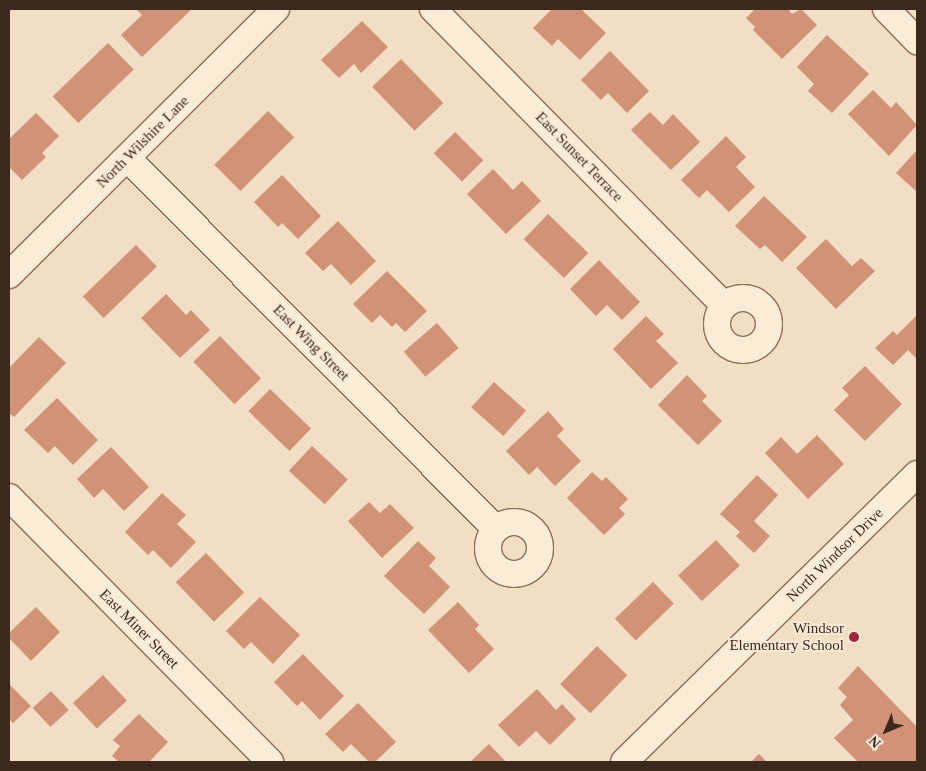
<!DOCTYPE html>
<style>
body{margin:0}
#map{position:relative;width:926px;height:771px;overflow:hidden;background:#f1dec4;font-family:Georgia,serif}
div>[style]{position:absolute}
.building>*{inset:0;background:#d29277;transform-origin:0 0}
.roads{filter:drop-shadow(1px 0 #8d6e59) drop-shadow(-1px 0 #8d6e59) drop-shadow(0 1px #8d6e59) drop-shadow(0 -1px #8d6e59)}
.minor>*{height:26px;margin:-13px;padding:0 13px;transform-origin:13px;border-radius:13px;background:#fbecd8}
.minor>.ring{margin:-13px;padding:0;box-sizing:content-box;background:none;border:26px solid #fbecd8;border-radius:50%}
.dots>*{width:14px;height:14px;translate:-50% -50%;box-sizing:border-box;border:2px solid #f8e9d4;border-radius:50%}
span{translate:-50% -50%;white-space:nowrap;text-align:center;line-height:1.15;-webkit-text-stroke:4px #f8e9d4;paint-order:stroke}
.street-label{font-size:15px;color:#3c291e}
.poi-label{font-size:15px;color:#3c291e}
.right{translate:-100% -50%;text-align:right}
.frame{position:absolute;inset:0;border:10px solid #3c291e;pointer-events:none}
.north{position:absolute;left:861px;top:706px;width:50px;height:50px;-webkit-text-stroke:4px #f8e9d4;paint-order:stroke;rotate:225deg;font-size:14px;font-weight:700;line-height:20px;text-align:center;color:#3c291e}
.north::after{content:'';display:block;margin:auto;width:18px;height:22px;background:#3c291e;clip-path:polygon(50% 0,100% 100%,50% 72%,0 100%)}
</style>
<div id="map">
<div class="building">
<div style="clip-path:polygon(136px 9px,192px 9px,142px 57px,121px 35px,142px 15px)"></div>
<div style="clip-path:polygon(552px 9px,581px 9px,606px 33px,580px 60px,558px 39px,552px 46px,533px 28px)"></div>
<div style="clip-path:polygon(755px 9px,788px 9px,792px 14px,801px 9px,817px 25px,782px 59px,753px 30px,755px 27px,746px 18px)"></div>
<div style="clip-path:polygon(362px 21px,388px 47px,361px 73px,354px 64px,339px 78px,321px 60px)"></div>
<div style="clip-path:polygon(827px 35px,869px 74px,832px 113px,808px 91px,814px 84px,797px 67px)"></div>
<div style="left:108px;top:43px;width:37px;height:77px;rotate:46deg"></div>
<div style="clip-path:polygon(610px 51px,649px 91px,627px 113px,608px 93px,601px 100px,581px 80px)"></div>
<div style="left:401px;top:59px;width:61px;height:40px;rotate:46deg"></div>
<div style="clip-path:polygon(873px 90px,891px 108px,896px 102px,917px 125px,889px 156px,848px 114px)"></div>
<div style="left:268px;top:111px;width:37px;height:76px;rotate:45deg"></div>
<div style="clip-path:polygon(650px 112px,663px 125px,673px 114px,700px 142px,671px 170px,631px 130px)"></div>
<div style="clip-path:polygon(36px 113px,59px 136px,42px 153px,46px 157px,22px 180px,9px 167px,9px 139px)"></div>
<div style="left:455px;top:132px;width:40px;height:30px;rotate:45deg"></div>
<div style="clip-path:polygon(726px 136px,746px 157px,736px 167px,755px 187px,729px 212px,707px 190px,699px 198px,681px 180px)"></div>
<div style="clip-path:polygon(917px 150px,917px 192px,896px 173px)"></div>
<div style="clip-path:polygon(493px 169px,513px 190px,522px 181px,541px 201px,506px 234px,467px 194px)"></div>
<div style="clip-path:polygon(282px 175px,321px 216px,298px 239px,282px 223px,278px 227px,254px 202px)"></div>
<div style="clip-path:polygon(764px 196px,807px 237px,782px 262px,765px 245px,760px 249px,735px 226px)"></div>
<div style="left:548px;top:214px;width:56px;height:35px;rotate:44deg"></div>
<div style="clip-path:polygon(338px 221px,376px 261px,351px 285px,331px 264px,323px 271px,305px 253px)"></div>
<div style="clip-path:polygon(826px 239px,852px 266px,861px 258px,875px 271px,836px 309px,796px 268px)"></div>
<div style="left:136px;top:245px;width:30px;height:74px;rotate:46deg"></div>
<div style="clip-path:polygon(599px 260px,640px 302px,622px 320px,607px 305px,596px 316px,570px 289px)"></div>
<div style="clip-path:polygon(387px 271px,427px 311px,405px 332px,396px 323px,392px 327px,380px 315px,372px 323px,353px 304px)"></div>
<div style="clip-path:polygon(166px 294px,186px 315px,191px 310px,210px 330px,180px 358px,141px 318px)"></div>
<div style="clip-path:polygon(917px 315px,917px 359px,908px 350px,893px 365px,875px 348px,893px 331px,897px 335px)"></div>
<div style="clip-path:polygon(646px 316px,664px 334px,656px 341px,678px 363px,651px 389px,613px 349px)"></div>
<div style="left:437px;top:323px;width:33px;height:44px;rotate:49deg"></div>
<div style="left:220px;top:336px;width:59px;height:37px;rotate:46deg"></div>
<div style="clip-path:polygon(39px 337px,66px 363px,14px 417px,9px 413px,9px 368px)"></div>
<div style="clip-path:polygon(865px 366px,902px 404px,865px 441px,834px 410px,849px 395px,842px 388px)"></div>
<div style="clip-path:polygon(687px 375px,707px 396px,702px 401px,722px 421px,698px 445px,658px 405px)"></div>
<div style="left:494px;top:382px;width:43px;height:34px;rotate:42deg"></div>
<div style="left:270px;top:389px;width:57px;height:31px;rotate:44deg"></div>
<div style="clip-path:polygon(57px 398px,98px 440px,73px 465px,55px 446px,48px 453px,24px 430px)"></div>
<div style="clip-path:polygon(548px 411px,564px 429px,557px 436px,581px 461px,555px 486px,537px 467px,529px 475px,506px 451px)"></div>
<div style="clip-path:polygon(817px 435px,844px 464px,808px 499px,765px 453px,781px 437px,797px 454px)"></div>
<div style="left:312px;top:446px;width:49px;height:34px;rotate:43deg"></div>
<div style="clip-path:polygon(111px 447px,149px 487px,124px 511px,103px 489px,94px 498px,77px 479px)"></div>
<div style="clip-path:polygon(592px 472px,602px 481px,606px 477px,628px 499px,619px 508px,625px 514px,604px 535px,567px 498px)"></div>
<div style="clip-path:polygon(757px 475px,778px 495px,754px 521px,770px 536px,754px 553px,736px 536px,740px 532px,720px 514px)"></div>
<div style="clip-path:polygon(162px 493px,186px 515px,177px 524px,196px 542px,171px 568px,153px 550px,148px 555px,125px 532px)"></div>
<div style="clip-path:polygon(369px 502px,380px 513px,390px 504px,414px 528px,382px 558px,348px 521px)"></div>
<div style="left:716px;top:540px;width:35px;height:52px;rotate:47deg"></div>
<div style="clip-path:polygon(418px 541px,436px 558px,429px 566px,450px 587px,424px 614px,384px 576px)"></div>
<div style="left:206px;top:553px;width:55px;height:42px;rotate:46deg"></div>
<div style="left:653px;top:582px;width:30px;height:53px;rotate:46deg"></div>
<div style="clip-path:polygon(260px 597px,300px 635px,273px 664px,251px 642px,244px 649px,226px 631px)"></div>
<div style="clip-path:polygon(458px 602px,479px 625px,475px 629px,494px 649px,469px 673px,428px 630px)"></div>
<div style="clip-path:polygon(36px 607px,60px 632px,31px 661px,9px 638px,9px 633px)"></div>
<div style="left:597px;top:646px;width:42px;height:53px;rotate:44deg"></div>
<div style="clip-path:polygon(303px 654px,344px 696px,320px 720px,302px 701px,297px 706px,274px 682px)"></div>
<div style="clip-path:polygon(858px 666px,917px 727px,917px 762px,858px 762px,834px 738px,853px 720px,840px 705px,847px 697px,838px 688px)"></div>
<div style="left:103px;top:675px;width:35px;height:41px;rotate:47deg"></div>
<div style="clip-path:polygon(10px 685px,31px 706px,13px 723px,9px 719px)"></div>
<div style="clip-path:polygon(537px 689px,556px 710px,562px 704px,576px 719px,550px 745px,536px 731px,519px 747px,498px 725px)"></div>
<div style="left:51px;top:691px;width:26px;height:25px;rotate:47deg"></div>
<div style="clip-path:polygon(358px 703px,396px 742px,375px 762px,369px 762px,351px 744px,343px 752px,325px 734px)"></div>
<div style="clip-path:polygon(139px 714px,168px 742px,149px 762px,119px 762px,112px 756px,120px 746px,113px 740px)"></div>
<div style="clip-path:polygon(489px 744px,506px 762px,470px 762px)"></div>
<div style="clip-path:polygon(759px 754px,767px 762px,751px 762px)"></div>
</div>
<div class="roads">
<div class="minor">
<div style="left:433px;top:9px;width:415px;rotate:45.5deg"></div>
<div style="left:886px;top:9px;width:45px;rotate:45.9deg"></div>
<div style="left:127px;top:158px;width:523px;rotate:45.15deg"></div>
<div style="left:9px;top:275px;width:377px;rotate:-44.9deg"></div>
<div class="ring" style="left:717px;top:298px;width:26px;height:26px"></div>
<div style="left:9px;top:497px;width:372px;rotate:45.4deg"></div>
<div class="ring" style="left:488px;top:522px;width:26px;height:26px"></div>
<div style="left:624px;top:762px;width:411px;rotate:-44.5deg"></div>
</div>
</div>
<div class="dots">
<div style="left:854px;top:637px;background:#a02434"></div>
</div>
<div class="street-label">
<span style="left:143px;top:142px;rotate:-45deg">North Wilshire Lane</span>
<span style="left:579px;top:157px;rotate:46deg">East Sunset Terrace</span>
<span style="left:311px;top:343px;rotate:45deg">East Wing Street</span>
<span style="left:835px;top:555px;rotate:-44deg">North Windsor Drive</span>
<span style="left:139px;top:629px;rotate:45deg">East Miner Street</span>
</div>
<div class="poi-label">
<span class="right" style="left:844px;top:637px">Windsor<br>Elementary School</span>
</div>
<div class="frame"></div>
<div class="north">N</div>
</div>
